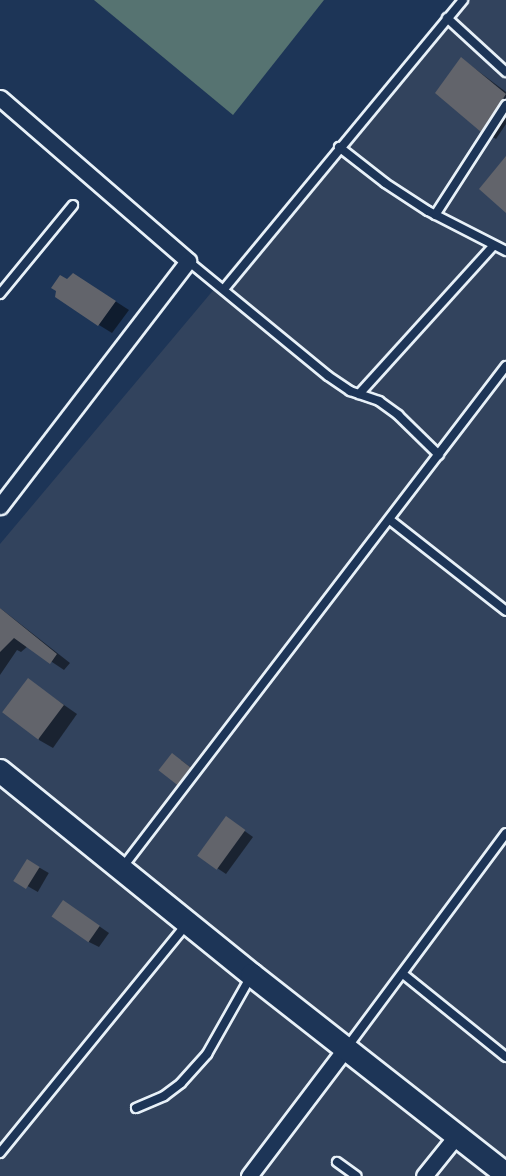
<!DOCTYPE html>
<style>
body{margin:0}
#map{position:relative;width:506px;height:1176px;overflow:hidden;background:#1d3557;font-family:Sriracha,sans-serif}
div>[style]{position:absolute}
.built>*{inset:0;background:#32435d}
.green>*{inset:0;background:#567371}
.shadow>*{inset:0;background:#0007;transform-origin:0 0}
.building>*{inset:0;background:#62646b;transform-origin:0 0}
.roads{filter:drop-shadow(2px 0 #e8f1f8) drop-shadow(-2px 0 #e8f1f8) drop-shadow(0 2px #e8f1f8) drop-shadow(0 -2px #e8f1f8)}
.lane>*{height:8px;margin:-4px;padding:0 4px;transform-origin:4px;border-radius:4px;background:#1d3557}
.street>*{height:15px;margin:-7.5px;padding:0 7.5px;transform-origin:7.5px;border-radius:7.5px;background:#1d3557}
.secondary>*{height:22px;margin:-11px;padding:0 11px;transform-origin:11px;border-radius:11px;background:#1d3557}
span{translate:-50% -50%;white-space:nowrap;text-align:center;line-height:1.15;-webkit-text-stroke:6px #1d3557;paint-order:stroke}
</style>
<div id="map">
<div class="built">
<div style="clip-path:polygon(457px 0,506px 0,506px 1176px,0 1176px,0 544px)"></div>
</div>
<div class="green">
<div style="clip-path:polygon(94px 0,324px 0,233px 115px)"></div>
</div>
<div class="shadow">
<div style="clip-path:polygon(462px 59px,506px 92px,506px 124px,496px 139px,482px 131px,437px 93px)"></div>
<div style="clip-path:polygon(87px 283px,129px 310px,112px 333px,99px 325px)"></div>
<div style="clip-path:polygon(0 608px,70px 663px,64px 670px,28px 646px,21px 652px,17px 650px,0 675px)"></div>
<div style="clip-path:polygon(28px 680px,77px 714px,53px 748px,39px 740px)"></div>
<div style="clip-path:polygon(181px 760px,199px 774px,187px 789px,178px 784px)"></div>
<div style="clip-path:polygon(235px 824px,253px 837px,226px 874px,217px 868px)"></div>
<div style="left:28px;top:861px;width:24px;height:22px;rotate:30deg"></div>
<div style="clip-path:polygon(73px 908px,109px 933px,99px 947px,89px 942px)"></div>
</div>
<div class="building">
<div style="clip-path:polygon(461px 57px,506px 94px,481px 132px,435px 93px)"></div>
<div style="clip-path:polygon(506px 156px,506px 213px,479px 189px)"></div>
<div style="clip-path:polygon(73px 273px,116px 301px,98px 326px,55px 297px,56px 291px,51px 288px,60px 275px,67px 279px)"></div>
<div style="clip-path:polygon(0 608px,57px 654px,50px 664px,14px 638px,0 652px)"></div>
<div style="left:28px;top:678px;width:45px;height:43px;rotate:37deg"></div>
<div style="left:172px;top:753px;width:24px;height:22px;rotate:38deg"></div>
<div style="left:226px;top:816px;width:24px;height:49px;rotate:36deg"></div>
<div style="left:27px;top:859px;width:15px;height:26px;rotate:32deg"></div>
<div style="left:63px;top:900px;width:45px;height:20px;rotate:35deg"></div>
</div>
<div class="roads">
<div class="lane">
<div style="left:447px;top:18px;width:80px;rotate:42.5deg"></div>
<div style="left:339px;top:147px;width:58px;rotate:38deg"></div>
<div style="left:385px;top:183px;width:51px;rotate:33.1deg"></div>
<div style="left:428px;top:211px;width:88px;rotate:27.1deg"></div>
<div style="left:435px;top:215px;width:131px;rotate:-57.2deg"></div>
<div style="left:188px;top:261px;width:181px;rotate:39.4deg"></div>
<div style="left:328px;top:376px;width:27px;rotate:34deg"></div>
<div style="left:350px;top:391px;width:31px;rotate:19deg"></div>
<div style="left:379px;top:401px;width:24px;rotate:36deg"></div>
<div style="left:398px;top:415px;width:57px;rotate:44.3deg"></div>
<div style="left:224px;top:289px;width:375px;rotate:-50.4deg"></div>
<div style="left:0;top:294px;width:115px;rotate:-50.6deg"></div>
<div style="left:359px;top:394px;width:200px;rotate:-47.8deg"></div>
<div style="left:390px;top:520px;width:147px;rotate:38.1deg"></div>
<div style="left:122px;top:868px;width:632px;rotate:-52.59deg"></div>
<div style="left:403px;top:974px;width:132px;rotate:38.9deg"></div>
<div style="left:348px;top:1046px;width:265px;rotate:-53.4deg"></div>
<div style="left:136px;top:1108px;width:30px;rotate:-23deg"></div>
<div style="left:164px;top:1096px;width:21px;rotate:-37deg"></div>
<div style="left:181px;top:1083px;width:39px;rotate:-48deg"></div>
<div style="left:207px;top:1054px;width:87px;rotate:-60.5deg"></div>
<div style="left:0;top:1153px;width:296px;rotate:-50.8deg"></div>
<div style="left:337px;top:1162px;width:24px;rotate:36deg"></div>
</div>
<div class="street">
<div style="left:0;top:98px;width:249px;rotate:40.9deg"></div>
<div style="left:188px;top:261px;width:309px;rotate:127.5deg"></div>
<div style="left:249px;top:1176px;width:159px;rotate:-52.9deg"></div>
<div style="left:424px;top:1176px;width:53px;rotate:-51.2deg"></div>
</div>
<div class="secondary">
<div style="left:0;top:771px;width:324px;rotate:39deg"></div>
<div style="left:252px;top:975px;width:323px;rotate:38.1deg"></div>
</div>
</div>
</div>
